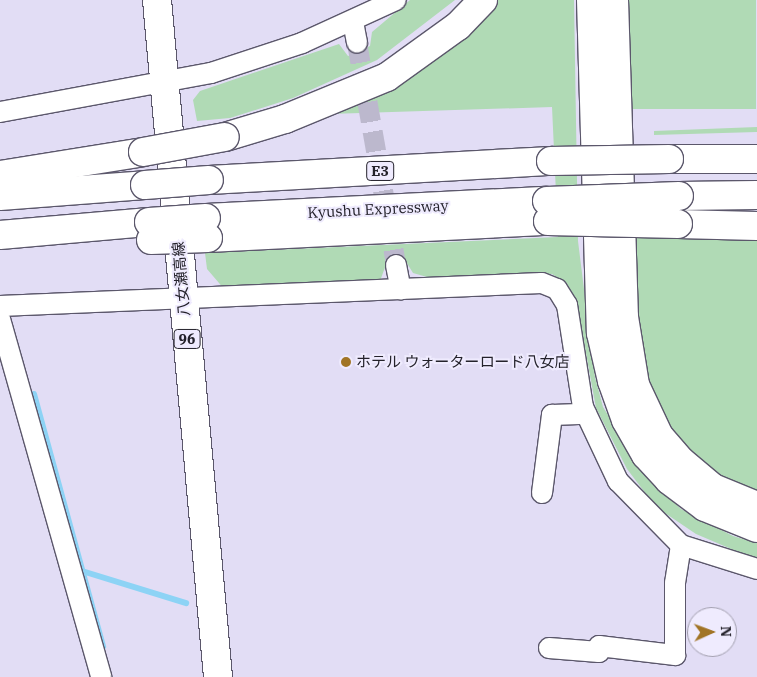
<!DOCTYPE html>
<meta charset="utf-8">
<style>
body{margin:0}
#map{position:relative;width:757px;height:677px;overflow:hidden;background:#e2ddf5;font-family:"IBM Plex Serif","Noto Sans JP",serif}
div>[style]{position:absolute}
.green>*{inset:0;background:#b0dab5;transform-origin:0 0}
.stream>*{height:6px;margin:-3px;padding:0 3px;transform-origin:3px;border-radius:3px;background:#8dd3f5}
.street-tunnel>*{height:20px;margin-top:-10px;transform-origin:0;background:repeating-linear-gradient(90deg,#bcb8cd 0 20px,transparent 0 30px)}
.roads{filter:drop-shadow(1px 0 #5b576b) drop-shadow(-1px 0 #5b576b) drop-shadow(0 1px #5b576b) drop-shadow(0 -1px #5b576b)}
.street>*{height:20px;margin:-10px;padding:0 10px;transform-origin:10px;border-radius:10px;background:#fff}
.primary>*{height:28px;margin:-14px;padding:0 14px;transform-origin:14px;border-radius:14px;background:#fff}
.highway>*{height:28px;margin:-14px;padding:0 14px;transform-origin:14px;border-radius:14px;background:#fff}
.bridges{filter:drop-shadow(1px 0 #5b576b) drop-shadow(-1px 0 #5b576b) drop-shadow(0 1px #5b576b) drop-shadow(0 -1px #5b576b)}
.highway-bridge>*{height:28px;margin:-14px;padding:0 14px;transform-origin:14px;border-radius:14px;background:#fff}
.dots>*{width:14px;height:14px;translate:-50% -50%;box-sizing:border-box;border:2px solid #efebfe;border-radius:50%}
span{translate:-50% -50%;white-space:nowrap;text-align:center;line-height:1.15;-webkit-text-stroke:4px #efebfe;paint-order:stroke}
.shield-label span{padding:1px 4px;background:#efebfe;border:1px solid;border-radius:4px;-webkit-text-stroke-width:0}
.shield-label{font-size:14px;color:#24222b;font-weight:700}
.street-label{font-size:15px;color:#24222b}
.poi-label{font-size:15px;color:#24222b}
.left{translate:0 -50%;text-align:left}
.north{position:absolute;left:687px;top:607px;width:50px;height:50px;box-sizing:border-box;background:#efebfe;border:1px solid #9e9baa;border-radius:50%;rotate:88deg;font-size:14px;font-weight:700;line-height:20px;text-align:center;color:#24222b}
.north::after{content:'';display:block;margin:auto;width:18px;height:22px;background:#a17425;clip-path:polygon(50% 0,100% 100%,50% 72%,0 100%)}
</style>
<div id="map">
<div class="green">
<div style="clip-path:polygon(410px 0,455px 0,377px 60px,293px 98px,230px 118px,197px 121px,193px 100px,200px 91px,339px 44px,348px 56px,370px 46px,372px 32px)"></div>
<div style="clip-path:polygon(492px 0,574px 0,578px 241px,595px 377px,603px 407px,644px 472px,681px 509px,733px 536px,757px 543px,757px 560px,696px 534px,656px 507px,627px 469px,596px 408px,576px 299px,567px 284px,552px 274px,434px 279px,413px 273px,405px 260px,387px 262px,380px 281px,225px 290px,207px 269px,205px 253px,558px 237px,552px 107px,329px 114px)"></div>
<div style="left:627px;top:0;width:129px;height:109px"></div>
<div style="clip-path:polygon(757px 127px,757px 132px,654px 135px,654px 131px)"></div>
<div style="clip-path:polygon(631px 234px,757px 238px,757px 493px,723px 480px,689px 454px,668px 428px,647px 376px,636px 311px)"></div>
</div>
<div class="stream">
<div style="left:34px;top:394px;width:262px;rotate:74.7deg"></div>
<div style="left:82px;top:571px;width:109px;rotate:17.1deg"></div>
</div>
<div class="street-tunnel">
<div style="left:357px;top:43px;width:225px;rotate:80deg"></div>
</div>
<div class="roads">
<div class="street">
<div style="left:353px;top:22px;width:21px;rotate:79deg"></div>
<div style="left:0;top:112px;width:215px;rotate:-10.5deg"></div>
<div style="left:211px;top:73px;width:96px;rotate:-18.2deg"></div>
<div style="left:302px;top:43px;width:103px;rotate:-24.6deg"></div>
<div style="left:396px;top:265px;width:25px;rotate:79deg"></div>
<div style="left:0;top:306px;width:542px;rotate:-2.43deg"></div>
<div style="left:542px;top:283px;width:16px;rotate:22deg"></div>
<div style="left:557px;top:289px;width:19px;rotate:58deg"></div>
<div style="left:567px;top:305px;width:103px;rotate:81.1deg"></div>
<div style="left:583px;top:407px;width:82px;rotate:64.7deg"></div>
<div style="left:618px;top:481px;width:90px;rotate:45.5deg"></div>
<div style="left:681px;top:545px;width:80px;rotate:17.5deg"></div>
<div style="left:0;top:319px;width:372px;rotate:74.2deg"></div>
<div style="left:542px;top:493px;width:79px;rotate:-82.7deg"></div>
<div style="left:552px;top:415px;width:34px;rotate:-2deg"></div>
<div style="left:549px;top:648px;width:50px;rotate:4.6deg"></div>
<div style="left:599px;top:652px;width:6px;rotate:-90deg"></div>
<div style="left:599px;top:646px;width:77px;rotate:6.8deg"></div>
<div style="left:675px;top:655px;width:72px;rotate:-90deg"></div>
<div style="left:675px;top:583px;width:38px;rotate:-81deg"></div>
</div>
<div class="primary">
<div style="left:157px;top:0;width:680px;rotate:84.85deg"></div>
</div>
<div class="highway">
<div style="left:591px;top:0;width:333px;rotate:88.3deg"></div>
<div style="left:601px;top:333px;width:49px;rotate:77.1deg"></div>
<div style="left:612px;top:381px;width:41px;rotate:70.3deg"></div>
<div style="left:626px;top:420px;width:40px;rotate:60.3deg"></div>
<div style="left:646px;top:455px;width:34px;rotate:47deg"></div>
<div style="left:669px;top:480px;width:45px;rotate:36.9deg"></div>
<div style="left:705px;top:507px;width:56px;rotate:22deg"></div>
<div style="left:614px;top:0;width:317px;rotate:88.2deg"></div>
<div style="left:624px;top:317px;width:69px;rotate:80.8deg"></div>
<div style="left:635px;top:385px;width:56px;rotate:64.8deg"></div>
<div style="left:659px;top:436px;width:35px;rotate:49deg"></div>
<div style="left:682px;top:462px;width:40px;rotate:40deg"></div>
<div style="left:713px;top:488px;width:48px;rotate:22.2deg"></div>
<div style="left:225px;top:137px;width:63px;rotate:-16.7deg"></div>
<div style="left:285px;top:119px;width:110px;rotate:-22.4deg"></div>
<div style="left:387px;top:77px;width:87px;rotate:-35.7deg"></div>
<div style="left:458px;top:26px;width:36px;rotate:-46deg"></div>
<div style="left:669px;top:159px;width:88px"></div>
<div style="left:0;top:175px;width:145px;rotate:-9.1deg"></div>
<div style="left:209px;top:180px;width:343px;rotate:-3.2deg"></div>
<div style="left:0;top:196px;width:145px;rotate:-4.3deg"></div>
<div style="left:679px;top:196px;width:78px;rotate:-0.7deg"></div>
<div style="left:206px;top:218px;width:341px;rotate:-2.9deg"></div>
<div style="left:678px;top:224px;width:79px;rotate:1.5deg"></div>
<div style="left:0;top:235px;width:150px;rotate:-5deg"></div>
<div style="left:208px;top:238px;width:340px;rotate:-2.9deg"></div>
</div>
</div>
<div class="bridges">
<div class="highway-bridge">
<div style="left:143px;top:152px;width:83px;rotate:-10.4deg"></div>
<div style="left:551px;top:161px;width:118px;rotate:-1deg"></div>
<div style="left:145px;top:185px;width:64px;rotate:-4.5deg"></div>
<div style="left:547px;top:201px;width:132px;rotate:-2.2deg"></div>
<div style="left:548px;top:221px;width:130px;rotate:1.3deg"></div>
<div style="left:149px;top:222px;width:57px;rotate:-4deg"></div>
<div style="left:151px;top:240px;width:57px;rotate:-2deg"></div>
</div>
</div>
<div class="dots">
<div style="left:346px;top:362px;background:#a17425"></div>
</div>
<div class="shield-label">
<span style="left:380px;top:171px">E3</span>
<span style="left:187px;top:339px">96</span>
</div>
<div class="street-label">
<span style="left:378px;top:209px;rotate:-3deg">Kyushu Expressway</span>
<span style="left:181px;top:279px;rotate:-95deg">八女瀬高線</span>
</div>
<div class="poi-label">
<span class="left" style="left:356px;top:362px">ホテル ウォーターロード八女店</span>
</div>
<div class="north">N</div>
</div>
